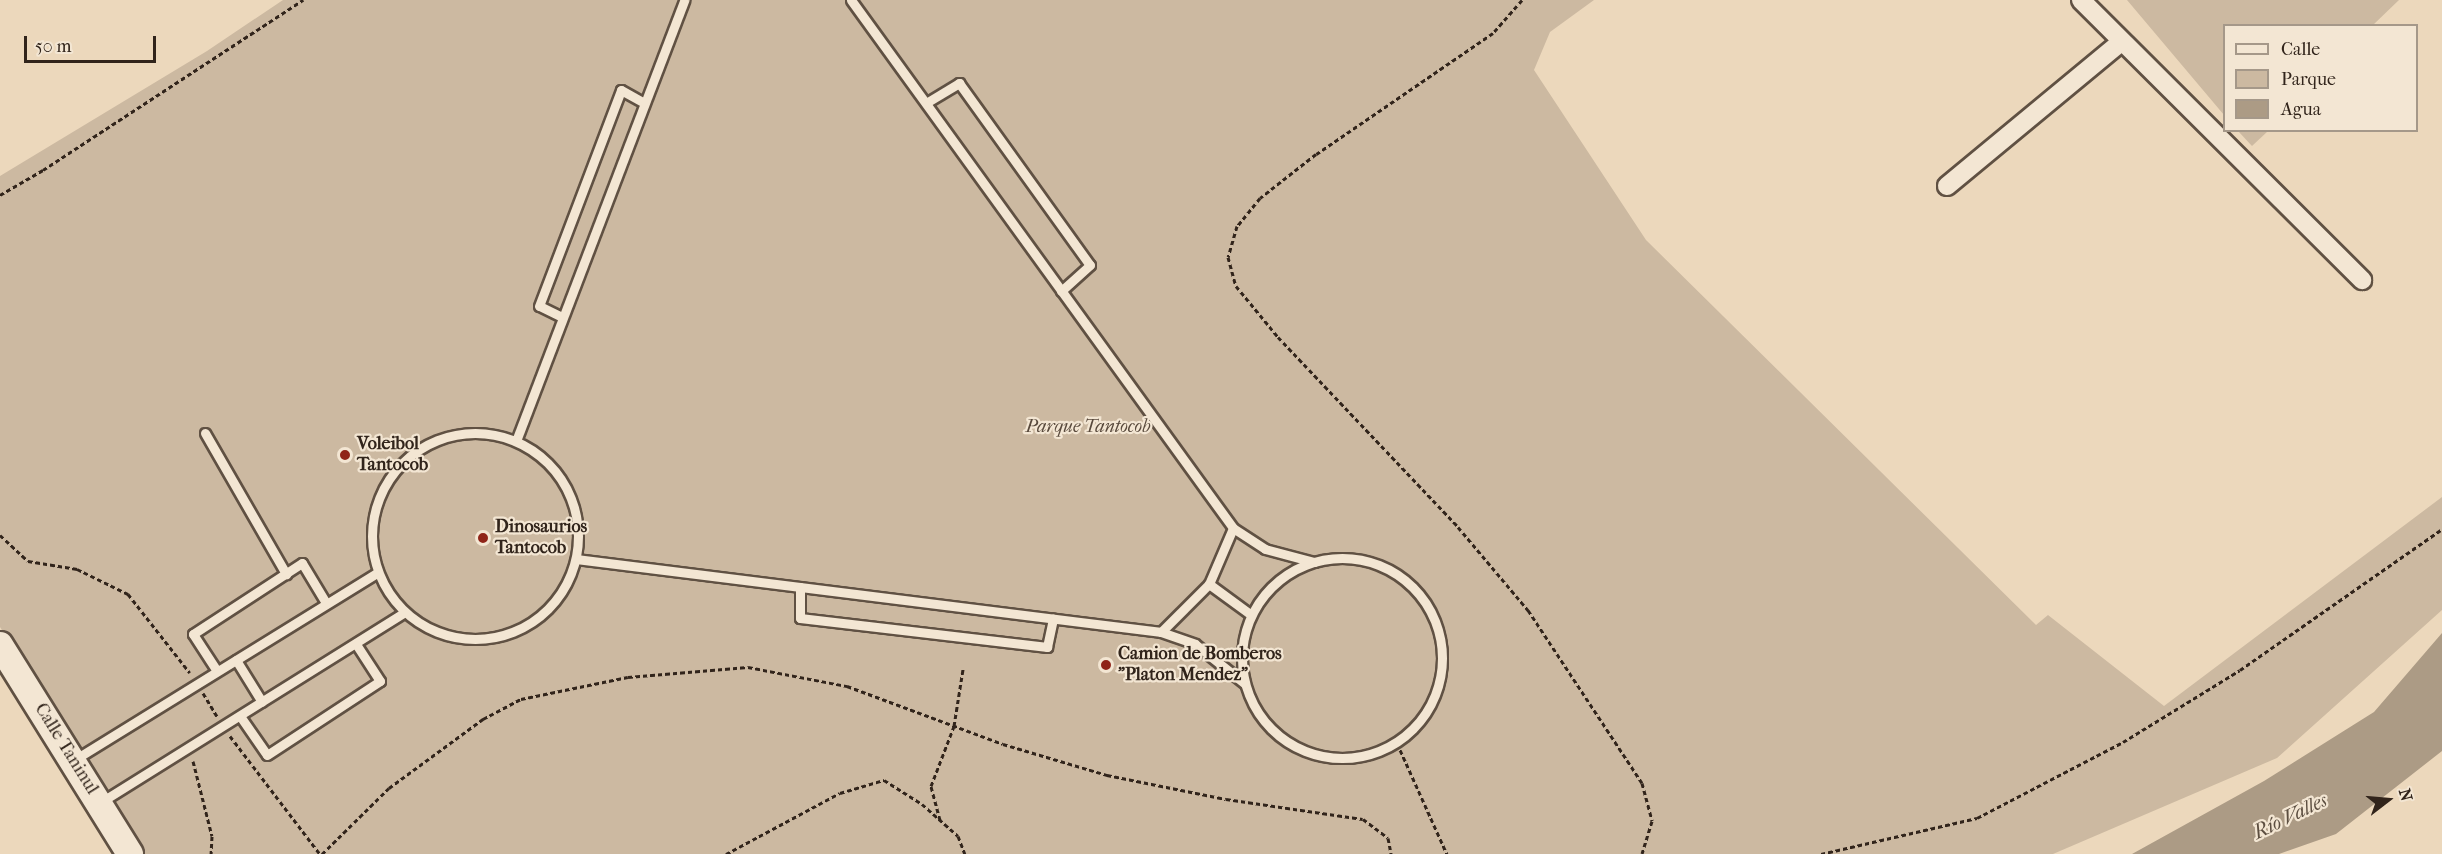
<!DOCTYPE html>
<meta charset="utf-8">
<style>
body{margin:0}
#map{position:relative;width:2442px;height:854px;overflow:hidden;background:#ecd8bc;font-family:"IM FELL French Canon",serif}
div>[style]{position:absolute}
.green>*{inset:0;background:#ccb9a1}
.water>*{inset:0;background:#ac9b85}
.path>*{height:3px;margin-top:-1.5px;transform-origin:0;background:repeating-linear-gradient(90deg,#31241b 0 4.5px,transparent 0 7.5px)}
.roads{filter:drop-shadow(2px 0 #605143) drop-shadow(-2px 0 #605143) drop-shadow(0 2px #605143) drop-shadow(0 -2px #605143)}
.lane>*{height:9px;margin:-4.5px;padding:0 4.5px;transform-origin:4.5px;border-radius:4.5px;background:#f3e6d3}
.lane>.ring{margin:-4.5px;padding:0;box-sizing:content-box;background:none;border:9px solid #f3e6d3;border-radius:50%}
.street>*{height:18px;margin:-9px;padding:0 9px;transform-origin:9px;border-radius:9px;background:#f3e6d3}
.secondary>*{height:26px;margin:-13px;padding:0 13px;transform-origin:13px;border-radius:13px;background:#f3e6d3}
.dots>*{width:16px;height:16px;translate:-50% -50%;box-sizing:border-box;border:3px solid #f3e6d3;border-radius:50%}
span{translate:-50% -50%;white-space:nowrap;text-align:center;line-height:1.15;-webkit-text-stroke:4.5px #f3e6d3;paint-order:stroke}
.park-label{font-size:18px;color:#58493c;font-style:italic}
.poi-label{font-size:18px;color:#31241b;font-weight:700}
.left{translate:0 -50%;text-align:left}
.street-label{font-size:18px;color:#31241b}
.water-label{font-size:20px;color:#5c4e40;font-style:italic}
.legend{position:absolute;left:2223px;top:24px;width:195px;height:108px;box-sizing:border-box;background:#f3e6d3;border:2px solid #a59889;margin:0;padding:8px 10px;list-style:none;font-size:18px;color:#31241b}
.legend li{display:flex;align-items:center;gap:12px;height:30px}
.legend b{width:30px;border:2px solid #a59889}
.north{position:absolute;left:2358px;top:770px;width:60px;height:60px;-webkit-text-stroke:4px #f3e6d3;paint-order:stroke;rotate:74deg;font-size:16px;font-weight:700;line-height:24px;text-align:center;color:#31241b}
.north::after{content:'';display:block;margin:auto;width:21px;height:27px;background:#31241b;clip-path:polygon(50% 0,100% 100%,50% 72%,0 100%)}
.scale{position:absolute;left:24px;top:36px;width:132px;height:27px;box-sizing:border-box;border:3px solid #31241b;border-top:0;padding-left:8px;font-size:18px;line-height:21px;white-space:nowrap;color:#31241b;-webkit-text-stroke:4px #f3e6d3;paint-order:stroke}
</style>
<div id="map">
<div class="green">
<div style="clip-path:polygon(283px 0,1594px 0,1550px 32px,1534px 70px,1646px 240px,2036px 625px,2048px 615px,2164px 706px,2442px 497px,2442px 610px,2277px 758px,2053px 854px,141px 854px,0 627px,0 176px,207px 51px)"></div>
<div style="clip-path:polygon(2127px 0,2399px 0,2373px 25px,2224px 26px,2224px 115px)"></div>
<div style="clip-path:polygon(2238px 131px,2268px 131px,2252px 146px)"></div>
</div>
<div class="water">
<div style="clip-path:polygon(2442px 633px,2442px 751px,2336px 834px,2279px 854px,2132px 854px,2264px 781px,2374px 712px)"></div>
</div>
<div class="path">
<div style="left:1522px;top:0;width:44px;rotate:131.3deg"></div>
<div style="left:1493px;top:33px;width:214px;rotate:145.6deg"></div>
<div style="left:1316px;top:154px;width:71px;rotate:141.8deg"></div>
<div style="left:1260px;top:198px;width:36px;rotate:129deg"></div>
<div style="left:1237px;top:226px;width:32px;rotate:106deg"></div>
<div style="left:1228px;top:257px;width:30px;rotate:75deg"></div>
<div style="left:1236px;top:286px;width:66px;rotate:50.5deg"></div>
<div style="left:1278px;top:337px;width:262px;rotate:46.5deg"></div>
<div style="left:1458px;top:527px;width:109px;rotate:49.9deg"></div>
<div style="left:1528px;top:610px;width:207px;rotate:56.6deg"></div>
<div style="left:1642px;top:783px;width:39px;rotate:75deg"></div>
<div style="left:1652px;top:821px;width:34px;rotate:107deg"></div>
<div style="left:0;top:195px;width:50px;rotate:-30.2deg"></div>
<div style="left:43px;top:170px;width:311px;rotate:-33.2deg"></div>
<div style="left:0;top:535px;width:38px;rotate:43deg"></div>
<div style="left:28px;top:561px;width:50px;rotate:9.3deg"></div>
<div style="left:77px;top:569px;width:57px;rotate:26.1deg"></div>
<div style="left:128px;top:594px;width:100px;rotate:51.9deg"></div>
<div style="left:203px;top:693px;width:27px;rotate:59deg"></div>
<div style="left:230px;top:736px;width:148px;rotate:52.7deg"></div>
<div style="left:1397px;top:743px;width:122px;rotate:65.8deg"></div>
<div style="left:193px;top:761px;width:77px;rotate:75.8deg"></div>
<div style="left:212px;top:836px;width:18px;rotate:93deg"></div>
<div style="left:940px;top:820px;width:35px;rotate:-105deg"></div>
<div style="left:931px;top:786px;width:64px;rotate:-69deg"></div>
<div style="left:954px;top:726px;width:58px;rotate:-81deg"></div>
<div style="left:322px;top:854px;width:94px;rotate:-44.6deg"></div>
<div style="left:389px;top:788px;width:117px;rotate:-36.3deg"></div>
<div style="left:483px;top:719px;width:43px;rotate:-27.8deg"></div>
<div style="left:521px;top:699px;width:109px;rotate:-11.6deg"></div>
<div style="left:628px;top:677px;width:120px;rotate:-4.8deg"></div>
<div style="left:748px;top:667px;width:101px;rotate:10.9deg"></div>
<div style="left:847px;top:686px;width:166px;rotate:20.4deg"></div>
<div style="left:1003px;top:744px;width:109px;rotate:16.6deg"></div>
<div style="left:1107px;top:775px;width:121px;rotate:11.4deg"></div>
<div style="left:1226px;top:799px;width:138px;rotate:8.3deg"></div>
<div style="left:1363px;top:819px;width:31px;rotate:37deg"></div>
<div style="left:1388px;top:838px;width:16px;rotate:79deg"></div>
<div style="left:726px;top:854px;width:129px;rotate:-28.2deg"></div>
<div style="left:840px;top:793px;width:46px;rotate:-16.5deg"></div>
<div style="left:884px;top:780px;width:45px;rotate:32.3deg"></div>
<div style="left:922px;top:804px;width:48px;rotate:41.6deg"></div>
<div style="left:958px;top:836px;width:19px;rotate:69deg"></div>
<div style="left:1821px;top:854px;width:160px;rotate:-13deg"></div>
<div style="left:1977px;top:818px;width:165px;rotate:-27.5deg"></div>
<div style="left:2123px;top:742px;width:137px;rotate:-31.6deg"></div>
<div style="left:2240px;top:670px;width:246px;rotate:-34.9deg"></div>
</div>
<div class="roads">
<div class="lane">
<div style="left:851px;top:0;width:652px;rotate:54.11deg"></div>
<div style="left:1233px;top:528px;width:38px;rotate:33deg"></div>
<div style="left:1265px;top:549px;width:51px;rotate:14.9deg"></div>
<div style="left:926px;top:103px;width:39px;rotate:-31deg"></div>
<div style="left:959px;top:83px;width:224px;rotate:54.3deg"></div>
<div style="left:1090px;top:265px;width:39px;rotate:138deg"></div>
<div style="left:562px;top:317px;width:25px;rotate:-154deg"></div>
<div style="left:539px;top:306px;width:231px;rotate:-69.2deg"></div>
<div style="left:621px;top:90px;width:26px;rotate:29deg"></div>
<div style="left:205px;top:433px;width:163px;rotate:60.1deg"></div>
<div class="ring" style="left:372px;top:433px;width:197px;height:197px"></div>
<div style="left:516px;top:441px;width:472px;rotate:-69.1deg"></div>
<div class="ring" style="left:1242px;top:558px;width:191px;height:191px"></div>
<div style="left:576px;top:559px;width:590px;rotate:7.11deg"></div>
<div style="left:1161px;top:632px;width:36px;rotate:19deg"></div>
<div style="left:1195px;top:644px;width:63px;rotate:38.5deg"></div>
<div style="left:1209px;top:584px;width:51px;rotate:36.2deg"></div>
<div style="left:800px;top:587px;width:31px;rotate:90deg"></div>
<div style="left:800px;top:618px;width:249px;rotate:6.7deg"></div>
<div style="left:1047px;top:647px;width:29px;rotate:-78deg"></div>
<div style="left:1161px;top:632px;width:68px;rotate:-45deg"></div>
<div style="left:1209px;top:584px;width:61px;rotate:-66.8deg"></div>
<div style="left:236px;top:660px;width:49px;rotate:58.2deg"></div>
<div style="left:217px;top:671px;width:44px;rotate:-123deg"></div>
<div style="left:193px;top:634px;width:130px;rotate:-33.1deg"></div>
<div style="left:302px;top:563px;width:47px;rotate:59deg"></div>
<div style="left:240px;top:716px;width:47px;rotate:55.3deg"></div>
<div style="left:267px;top:755px;width:135px;rotate:-33.2deg"></div>
<div style="left:380px;top:681px;width:44px;rotate:-123deg"></div>
<div style="left:74px;top:760px;width:357px;rotate:-31.7deg"></div>
<div style="left:101px;top:802px;width:358px;rotate:-32deg"></div>
</div>
<div class="street">
<div style="left:2081px;top:0;width:397px;rotate:44.9deg"></div>
<div style="left:1947px;top:186px;width:227px;rotate:-39.6deg"></div>
</div>
<div class="secondary">
<div style="left:0;top:645px;width:246px;rotate:58.1deg"></div>
</div>
</div>
<div class="dots">
<div style="left:345px;top:455px;background:#8f2418"></div>
<div style="left:483px;top:538px;background:#8f2418"></div>
<div style="left:1106px;top:665px;background:#8f2418"></div>
</div>
<div class="park-label">
<span style="left:1088px;top:427px">Parque Tantocob</span>
</div>
<div class="poi-label">
<span class="left" style="left:357px;top:455px">Voleibol<br>Tantocob</span>
<span class="left" style="left:495px;top:538px">Dinosaurios<br>Tantocob</span>
<span class="left" style="left:1118px;top:665px">Camion de Bomberos<br>"Platon Mendez"</span>
</div>
<div class="street-label">
<span style="left:66px;top:749px;rotate:58deg">Calle Taninul</span>
</div>
<div class="water-label">
<span style="left:2290px;top:816px;rotate:-26deg">Río Valles</span>
</div>
<ul class="legend">
<li><b style="height:8px;background:#f3e6d3"></b>Calle</li>
<li><b style="height:16px;background:#ccb9a1"></b>Parque</li>
<li><b style="height:16px;background:#ac9b85"></b>Agua</li>
</ul>
<div class="north">N</div>
<div class="scale">50 m</div>
</div>
